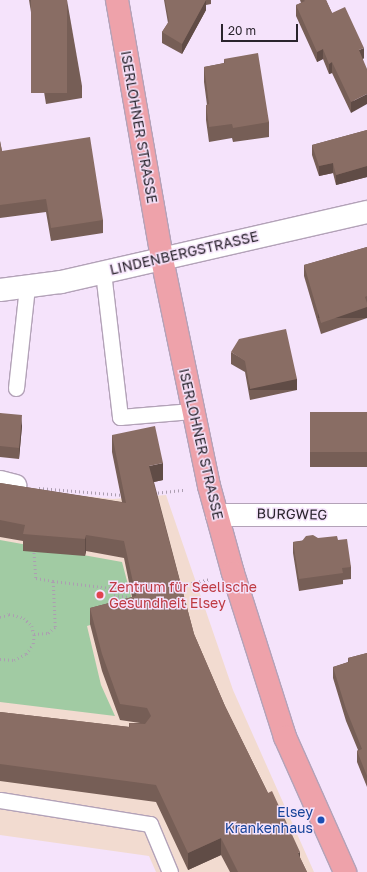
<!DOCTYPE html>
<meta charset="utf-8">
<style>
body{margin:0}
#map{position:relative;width:367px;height:872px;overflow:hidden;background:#f5e3fb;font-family:"Golos Text",sans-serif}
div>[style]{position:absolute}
.medical>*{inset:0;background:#f2dbd0}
.green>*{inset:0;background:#a1cba3}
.path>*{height:2.5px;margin-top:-1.25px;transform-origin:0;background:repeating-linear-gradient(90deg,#ac9eb1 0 1px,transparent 0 4px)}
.roads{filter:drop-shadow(1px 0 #b3a2b8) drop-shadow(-1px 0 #b3a2b8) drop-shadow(0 1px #b3a2b8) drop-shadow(0 -1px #b3a2b8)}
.service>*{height:15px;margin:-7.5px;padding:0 7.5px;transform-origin:7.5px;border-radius:7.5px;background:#fff}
.minor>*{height:22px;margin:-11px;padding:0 11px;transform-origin:11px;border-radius:11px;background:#fff}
.primary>*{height:22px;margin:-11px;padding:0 11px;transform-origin:11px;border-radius:11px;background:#eea2aa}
.wall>*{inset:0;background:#765e56;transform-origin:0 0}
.shaded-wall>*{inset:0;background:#604c46;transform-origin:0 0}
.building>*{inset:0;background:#896d64;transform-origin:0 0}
.dots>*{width:11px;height:11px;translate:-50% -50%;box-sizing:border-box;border:2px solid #f5e3fb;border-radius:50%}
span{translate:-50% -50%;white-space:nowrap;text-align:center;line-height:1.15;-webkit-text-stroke:3px #f5e3fb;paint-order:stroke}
.street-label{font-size:14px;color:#2a242d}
.health-label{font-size:14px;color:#be3a42}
.left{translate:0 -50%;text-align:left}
.transit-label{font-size:14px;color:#164399}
.right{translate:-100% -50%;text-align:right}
.scale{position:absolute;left:221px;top:24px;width:77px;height:18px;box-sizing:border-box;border:2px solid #2a242d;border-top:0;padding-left:5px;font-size:12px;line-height:14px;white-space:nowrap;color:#2a242d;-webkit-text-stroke:3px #f5e3fb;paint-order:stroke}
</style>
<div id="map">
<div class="medical">
<div style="clip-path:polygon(0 487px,113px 499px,166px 495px,233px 690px,314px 872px,156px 872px,149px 856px,0 835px)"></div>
</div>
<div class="green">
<div style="clip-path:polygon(0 540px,122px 562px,135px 611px,87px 626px,101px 685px,115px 716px,0 702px)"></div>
</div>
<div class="path">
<div style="left:39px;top:488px;width:84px;rotate:4.8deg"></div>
<div style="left:154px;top:493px;width:31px;rotate:-6deg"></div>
<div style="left:34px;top:549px;width:29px;rotate:86deg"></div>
<div style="left:36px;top:578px;width:17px;rotate:10deg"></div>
<div style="left:180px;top:586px;width:31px;rotate:-13deg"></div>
<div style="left:0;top:617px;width:9px;rotate:-18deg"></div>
<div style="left:9px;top:614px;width:16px;rotate:15deg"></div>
<div style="left:24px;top:618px;width:11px;rotate:45deg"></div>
<div style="left:32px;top:626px;width:8px;rotate:76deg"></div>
<div style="left:34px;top:634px;width:14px;rotate:-4deg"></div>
<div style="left:48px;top:633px;width:9px;rotate:-41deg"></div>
<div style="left:55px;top:627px;width:46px;rotate:-92.5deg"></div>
<div style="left:53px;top:581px;width:58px;rotate:6.9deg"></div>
<div style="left:111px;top:588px;width:8px;rotate:67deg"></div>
<div style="left:114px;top:595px;width:15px;rotate:8deg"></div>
<div style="left:0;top:659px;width:14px;rotate:4deg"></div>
<div style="left:14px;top:660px;width:13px;rotate:-27deg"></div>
<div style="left:26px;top:654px;width:12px;rotate:-55deg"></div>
<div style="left:33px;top:644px;width:10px;rotate:-84deg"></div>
</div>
<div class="roads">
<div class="service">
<div style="left:103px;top:272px;width:146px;rotate:83.3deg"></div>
<div style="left:120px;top:417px;width:72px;rotate:-4.8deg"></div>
<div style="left:16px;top:388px;width:103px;rotate:-83.8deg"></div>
<div style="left:0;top:800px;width:152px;rotate:9.1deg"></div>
<div style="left:150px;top:824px;width:52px;rotate:67.4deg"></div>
</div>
<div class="minor">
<div style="left:0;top:290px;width:62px;rotate:-7.5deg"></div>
<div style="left:61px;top:282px;width:314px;rotate:-12.9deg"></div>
<div style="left:0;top:482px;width:16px;rotate:14deg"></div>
<div style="left:217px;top:515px;width:150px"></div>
</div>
<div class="primary">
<div style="left:117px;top:0;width:263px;rotate:80.1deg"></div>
<div style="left:162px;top:259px;width:232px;rotate:78.3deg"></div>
<div style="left:209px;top:486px;width:90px;rotate:74.6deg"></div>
<div style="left:233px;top:573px;width:172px;rotate:72.4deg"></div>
<div style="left:285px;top:737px;width:148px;rotate:66deg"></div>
</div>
</div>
<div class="wall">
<div style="clip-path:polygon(29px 0,67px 0,82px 86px,82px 98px,46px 104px)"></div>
<div style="clip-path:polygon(164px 0,211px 0,211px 4px,206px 5px,206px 10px,182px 54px,162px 43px,162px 32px,168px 23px)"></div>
<div style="clip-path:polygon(300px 0,326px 0,332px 13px,364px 58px,363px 59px,351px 113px,332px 73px,329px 74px,323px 59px,317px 62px,296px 16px,296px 5px,301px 3px)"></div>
<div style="clip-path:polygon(224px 59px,269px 122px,269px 137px,233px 142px,232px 138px,209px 142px,206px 120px,206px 105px,207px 105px,204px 82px,204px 67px,224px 63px)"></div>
<div style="clip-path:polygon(367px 130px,367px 177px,336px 185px,333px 173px,319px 176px,312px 155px,312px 145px)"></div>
<div style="clip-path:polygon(0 141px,2px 151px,103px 220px,103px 233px,51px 241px,46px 212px,0 218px)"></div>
<div style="clip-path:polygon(367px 247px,367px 318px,321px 334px,304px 276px,304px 265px)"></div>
<div style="clip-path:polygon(231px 352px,297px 390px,250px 400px,245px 372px,231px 364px)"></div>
<div style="left:310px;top:412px;width:57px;height:55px"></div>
<div style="clip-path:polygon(0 413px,22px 426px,19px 459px,0 457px)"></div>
<div style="clip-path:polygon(112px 435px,163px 480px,154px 482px,194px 634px,225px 706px,307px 872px,230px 872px,221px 855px,188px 870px,156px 802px,0 781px,0 712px,129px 727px,129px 723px,140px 723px,120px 720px,102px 671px,90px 624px,90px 608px,132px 597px,124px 558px,86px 551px,85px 556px,23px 551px,23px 541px,0 537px,0 483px,122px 502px,112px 452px)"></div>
<div style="clip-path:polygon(318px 538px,338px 540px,351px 567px,351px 579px,343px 580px,343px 584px,299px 591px,293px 553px,293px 542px)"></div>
<div style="clip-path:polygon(367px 653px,367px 787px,357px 762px,357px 751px,358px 750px,346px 721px,333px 678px,333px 667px,348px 662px,348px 658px)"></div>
</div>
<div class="shaded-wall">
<div style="clip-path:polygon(206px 0,206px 10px,182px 54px,182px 44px)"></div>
<div style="clip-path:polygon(364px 48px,364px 58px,359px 61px,359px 50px)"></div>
<div style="clip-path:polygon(323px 49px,323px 59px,317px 62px,317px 52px)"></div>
<div style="clip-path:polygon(332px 62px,332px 73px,329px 74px,329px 64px)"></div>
<div style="clip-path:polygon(367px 94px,367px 104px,351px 113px,351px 102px)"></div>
<div style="clip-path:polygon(333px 163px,333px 173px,319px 176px,319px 166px)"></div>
<div style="clip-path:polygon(367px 166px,367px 177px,336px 185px,336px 175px)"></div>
<div style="left:367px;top:307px;width:11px;height:49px;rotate:90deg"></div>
<div style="left:297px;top:379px;width:11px;height:48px;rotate:90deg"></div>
<div style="clip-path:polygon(22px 415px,22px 426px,19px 459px,19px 448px)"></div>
<div style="clip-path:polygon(163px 463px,163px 480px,149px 483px,149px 466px)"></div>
<div style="clip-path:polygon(86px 535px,86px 551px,85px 556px,85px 539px)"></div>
<div style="clip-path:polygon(221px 838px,221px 855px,188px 870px,188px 853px)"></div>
<div style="clip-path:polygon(300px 852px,300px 868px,298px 853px)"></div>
</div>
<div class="building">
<div style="left:31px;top:0;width:36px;height:93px"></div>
<div style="clip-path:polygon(165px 0,206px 0,182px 44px,162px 32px,169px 21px)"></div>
<div style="clip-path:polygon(304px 0,326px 0,332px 13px,345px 7px,364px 48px,359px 50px,367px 69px,367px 94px,351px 102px,332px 62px,329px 64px,323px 49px,317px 52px,296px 5px,305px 1px)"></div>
<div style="clip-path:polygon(258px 53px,269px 122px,233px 128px,232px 124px,209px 127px,206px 105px,209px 104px,204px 67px,225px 63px,224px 59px)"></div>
<div style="clip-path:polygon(367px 130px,367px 166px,336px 175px,333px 163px,319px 166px,312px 145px)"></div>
<div style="clip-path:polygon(90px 137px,103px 220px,51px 228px,46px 199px,0 205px,0 141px,2px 151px)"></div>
<div style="clip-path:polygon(367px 247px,367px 296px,365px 297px,367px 303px,367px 307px,321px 323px,304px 265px)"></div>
<div style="clip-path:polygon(286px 329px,297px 379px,250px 389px,245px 361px,231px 352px,239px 339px)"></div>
<div style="left:310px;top:412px;width:57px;height:40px"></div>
<div style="clip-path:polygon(0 413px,22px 415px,19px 448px,0 446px)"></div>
<div style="clip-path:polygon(155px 426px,163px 463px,149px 466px,194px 634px,225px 706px,268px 793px,272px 791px,300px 852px,298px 853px,307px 872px,238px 872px,221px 838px,188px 853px,156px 785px,0 764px,0 712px,130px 727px,129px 723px,145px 724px,151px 716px,147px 708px,120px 704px,102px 654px,90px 608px,136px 596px,124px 541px,86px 535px,85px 539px,23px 534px,25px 525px,0 520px,0 483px,126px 503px,112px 435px)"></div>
<div style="clip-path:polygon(313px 535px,318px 538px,337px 536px,338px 540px,347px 539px,351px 567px,342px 568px,343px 573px,299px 579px,293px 542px,302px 541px,306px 536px)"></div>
<div style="clip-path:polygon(367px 653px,367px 776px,357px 751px,362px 749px,346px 709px,333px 667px,349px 662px,348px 658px)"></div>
</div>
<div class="dots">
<div style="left:100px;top:595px;background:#e0444e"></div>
<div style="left:321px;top:820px;background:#1a4fb4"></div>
</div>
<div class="street-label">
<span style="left:139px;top:127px;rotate:80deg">ISERLOHNER STRASSE</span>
<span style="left:184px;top:253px;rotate:-13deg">LINDENBERGSTRASSE</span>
<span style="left:201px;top:444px;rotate:77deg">ISERLOHNER STRASSE</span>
<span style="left:292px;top:514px;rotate:1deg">BURGWEG</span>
</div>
<div class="health-label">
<span class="left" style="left:109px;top:595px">Zentrum für Seelische<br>Gesundheit Elsey</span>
</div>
<div class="transit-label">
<span class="right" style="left:313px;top:820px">Elsey<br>Krankenhaus</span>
</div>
<div class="scale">20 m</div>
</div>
